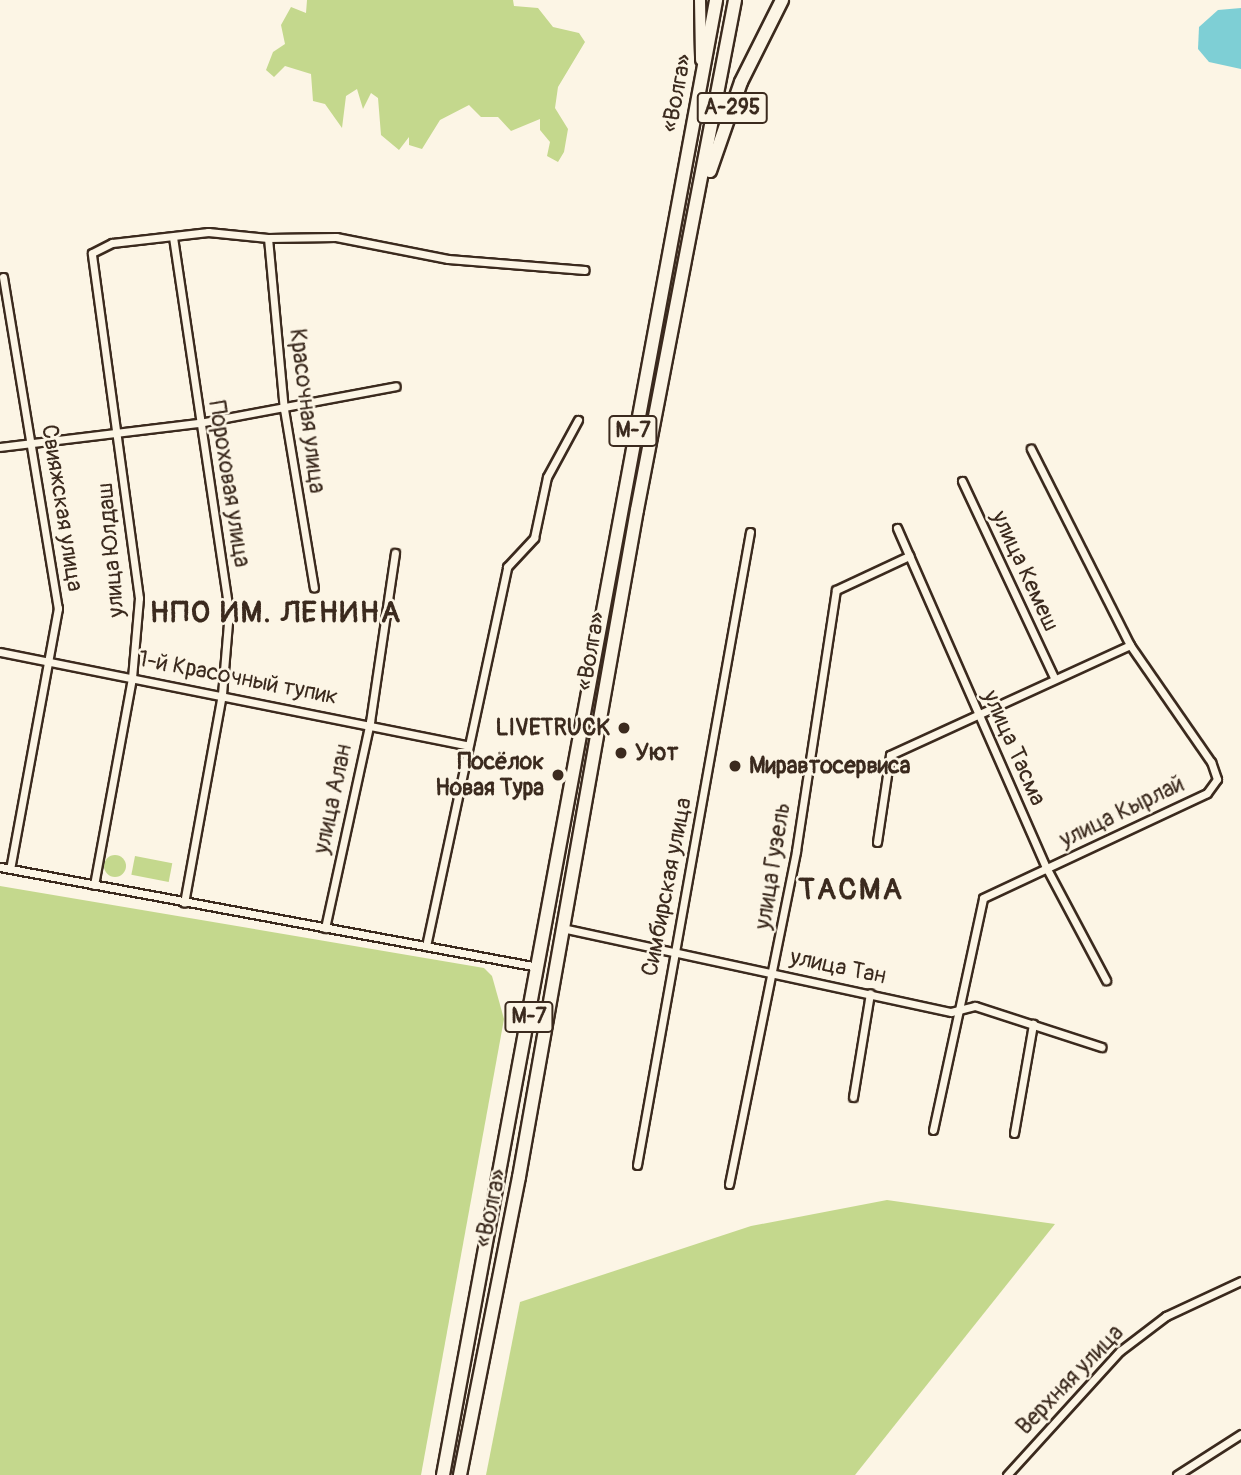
<!DOCTYPE html>
<meta charset="utf-8">
<style>
body{margin:0}
#map{position:relative;width:1241px;height:1475px;overflow:hidden;background:#fcf5e5;font-family:Pangolin,sans-serif}
div>[style]{position:absolute}
.green>*{inset:0;background:#c4d88d;transform-origin:0 0}
.round{border-radius:50%}
.water>*{inset:0;background:#7ecfd5}
.roads{filter:drop-shadow(2px 0 #3b2a1e) drop-shadow(-2px 0 #3b2a1e) drop-shadow(0 2px #3b2a1e) drop-shadow(0 -2px #3b2a1e)}
.minor>*{height:7px;margin:-3.5px;padding:0 3.5px;transform-origin:3.5px;border-radius:3.5px;background:#fcf5e5}
.primary>*{height:10px;margin:-5px;padding:0 5px;transform-origin:5px;border-radius:5px;background:#fcf5e5}
.trunk>*{height:12px;margin:-6px;padding:0 6px;transform-origin:6px;border-radius:6px;background:#fcf5e5}
.dots>*{width:19px;height:19px;translate:-50% -50%;box-sizing:border-box;border:4px solid #fcf5e5;border-radius:50%}
span{translate:-50% -50%;white-space:nowrap;text-align:center;line-height:1.15;-webkit-text-stroke:5px #fcf5e5;paint-order:stroke}
.shield-label span{padding:2px 5px;background:#fcf5e5;border:2px solid;border-radius:5px;-webkit-text-stroke-width:0}
.shield-label{font-size:21px;color:#3b2a1e;font-weight:700}
.street-label{font-size:23px;color:#3b2a1e}
.poi-label{font-size:23px;color:#3b2a1e;font-weight:700}
.right{translate:-100% -50%;text-align:right}
.left{translate:0 -50%;text-align:left}
.district-label{font-size:30px;color:#3b2a1e;font-weight:700;letter-spacing:2px}
</style>
<div id="map">
<div class="green">
<div style="clip-path:polygon(307px 0,513px 0,514px 6px,538px 8px,553px 27px,579px 33px,585px 42px,558px 87px,555px 108px,568px 129px,564px 152px,558px 162px,547px 156px,550px 142px,540px 130px,540px 119px,511px 131px,498px 117px,481px 117px,469px 105px,440px 120px,422px 149px,409px 145px,409px 137px,399px 150px,381px 135px,378px 98px,371px 93px,363px 109px,357px 89px,346px 96px,342px 128px,325px 104px,313px 101px,311px 74px,285px 66px,274px 77px,266px 70px,273px 52px,285px 44px,281px 25px,291px 7px,306px 13px)"></div>
<div class="round" style="left:104px;top:855px;width:22px;height:22px"></div>
<div style="left:135px;top:856px;width:38px;height:19px;rotate:11deg"></div>
<div style="clip-path:polygon(0 886px,484px 968px,492px 976px,504px 1019px,421px 1475px,0 1475px)"></div>
<div style="clip-path:polygon(887px 1200px,1055px 1224px,855px 1475px,486px 1475px,520px 1302px,751px 1226px)"></div>
</div>
<div class="water">
<div style="clip-path:polygon(1241px 8px,1241px 69px,1209px 62px,1198px 49px,1199px 27px,1218px 10px)"></div>
</div>
<div class="roads">
<div class="minor">
<div style="left:173px;top:237px;width:378px;rotate:81.5deg"></div>
<div style="left:229px;top:611px;width:83px;rotate:94.8deg"></div>
<div style="left:222px;top:694px;width:212px;rotate:100.3deg"></div>
<div style="left:268px;top:238px;width:172px;rotate:84.7deg"></div>
<div style="left:284px;top:409px;width:181px;rotate:80.5deg"></div>
<div style="left:3px;top:277px;width:336px;rotate:80.6deg"></div>
<div style="left:58px;top:608px;width:265px;rotate:100.4deg"></div>
<div style="left:0;top:447px;width:200px;rotate:-6.9deg"></div>
<div style="left:199px;top:423px;width:200px;rotate:-10.6deg"></div>
<div style="left:962px;top:481px;width:217px;rotate:64.9deg"></div>
<div style="left:897px;top:528px;width:373px;rotate:66.3deg"></div>
<div style="left:1047px;top:869px;width:126px;rotate:62deg"></div>
<div style="left:0;top:652px;width:476px;rotate:11.3deg"></div>
<div style="left:877px;top:842px;width:88px;rotate:-81.5deg"></div>
<div style="left:890px;top:755px;width:264px;rotate:-24.6deg"></div>
<div style="left:0;top:867px;width:547px;rotate:10.53deg"></div>
<div style="left:94px;top:885px;width:210px;rotate:-79.6deg"></div>
<div style="left:132px;top:678px;width:80px;rotate:-85deg"></div>
<div style="left:139px;top:598px;width:348px;rotate:-97.8deg"></div>
<div style="left:92px;top:253px;width:22px;rotate:-27deg"></div>
<div style="left:112px;top:243px;width:97px;rotate:-6.5deg"></div>
<div style="left:208px;top:232px;width:60px;rotate:5.7deg"></div>
<div style="left:268px;top:238px;width:68px;rotate:-0.8deg"></div>
<div style="left:336px;top:237px;width:114px;rotate:11.1deg"></div>
<div style="left:448px;top:259px;width:137px;rotate:4.6deg"></div>
<div style="left:325px;top:928px;width:211px;rotate:-77.7deg"></div>
<div style="left:370px;top:722px;width:171px;rotate:-81.6deg"></div>
<div style="left:562px;top:928px;width:398px;rotate:12.2deg"></div>
<div style="left:951px;top:1012px;width:25px;rotate:-14deg"></div>
<div style="left:975px;top:1006px;width:133px;rotate:18deg"></div>
<div style="left:426px;top:946px;width:388px;rotate:-77.9deg"></div>
<div style="left:507px;top:567px;width:40px;rotate:-47deg"></div>
<div style="left:534px;top:538px;width:62px;rotate:-78deg"></div>
<div style="left:547px;top:477px;width:65px;rotate:-61.5deg"></div>
<div style="left:853px;top:1097px;width:105px;rotate:-80.7deg"></div>
<div style="left:933px;top:1130px;width:237px;rotate:-77.8deg"></div>
<div style="left:983px;top:898px;width:247px;rotate:-25.1deg"></div>
<div style="left:1207px;top:793px;width:17px;rotate:-54deg"></div>
<div style="left:1217px;top:779px;width:18px;rotate:-109deg"></div>
<div style="left:1211px;top:762px;width:142px;rotate:-124.7deg"></div>
<div style="left:1130px;top:645px;width:220px;rotate:-116.8deg"></div>
<div style="left:1014px;top:1133px;width:111px;rotate:-80.1deg"></div>
<div style="left:637px;top:1165px;width:643px;rotate:-79.88deg"></div>
<div style="left:729px;top:1184px;width:340px;rotate:-78.6deg"></div>
<div style="left:796px;top:851px;width:264px;rotate:-81.3deg"></div>
<div style="left:836px;top:590px;width:81px;rotate:-25deg"></div>
<div style="left:1007px;top:1475px;width:168px;rotate:-47.7deg"></div>
<div style="left:1120px;top:1351px;width:58px;rotate:-37.3deg"></div>
<div style="left:1166px;top:1316px;width:83px;rotate:-25deg"></div>
<div style="left:1177px;top:1475px;width:76px;rotate:-32.6deg"></div>
</div>
<div class="primary">
<div style="left:700px;top:0;width:60px;rotate:89deg"></div>
</div>
<div class="trunk">
<div style="left:710px;top:171px;width:94px;rotate:-70.8deg"></div>
<div style="left:741px;top:82px;width:92px;rotate:-63.4deg"></div>
<div style="left:443px;top:1475px;width:1500px;rotate:-79.51deg"></div>
<div style="left:460px;top:1475px;width:304px;rotate:-78.8deg"></div>
<div style="left:519px;top:1177px;width:677px;rotate:-79.97deg"></div>
<div style="left:637px;top:510px;width:519px;rotate:-79.12deg"></div>
</div>
</div>
<div class="dots">
<div style="left:624px;top:728px;background:#3b2a1e"></div>
<div style="left:621px;top:753px;background:#3b2a1e"></div>
<div style="left:735px;top:766px;background:#3b2a1e"></div>
<div style="left:558px;top:775px;background:#3b2a1e"></div>
</div>
<div class="shield-label">
<span style="left:732px;top:108px">А-295</span>
<span style="left:633px;top:431px">М-7</span>
<span style="left:529px;top:1017px">М-7</span>
</div>
<div class="street-label">
<span style="left:677px;top:93px;rotate:-79deg">«Волга»</span>
<span style="left:307px;top:411px;rotate:83deg">Красочная улица</span>
<span style="left:229px;top:484px;rotate:81deg">Пороховая улица</span>
<span style="left:62px;top:508px;rotate:81deg">Свияжская улица</span>
<span style="left:111px;top:550px;rotate:-95deg">улица Юлдаш</span>
<span style="left:1025px;top:571px;rotate:65deg">улица Кемеш</span>
<span style="left:591px;top:651px;rotate:-80deg">«Волга»</span>
<span style="left:238px;top:678px;rotate:11deg">1-й Красочный тупик</span>
<span style="left:1014px;top:748px;rotate:66deg">улица Тасма</span>
<span style="left:333px;top:799px;rotate:-78deg">улица Алан</span>
<span style="left:1122px;top:812px;rotate:-26deg">улица Кырлай</span>
<span style="left:773px;top:866px;rotate:-81deg">улица Гузель</span>
<span style="left:667px;top:887px;rotate:-79deg">Симбирская улица</span>
<span style="left:838px;top:967px;rotate:12deg">улица Тан</span>
<span style="left:491px;top:1208px;rotate:-78deg">«Волга»</span>
<span style="left:1070px;top:1380px;rotate:-46deg">Верхняя улица</span>
</div>
<div class="poi-label">
<span class="right" style="left:610px;top:728px">LIVETRUCK</span>
<span class="left" style="left:635px;top:753px">Уют</span>
<span class="right" style="left:544px;top:775px">Посёлок<br>Новая Тура</span>
<span class="left" style="left:749px;top:766px">Миравтосервиса</span>
</div>
<div class="district-label">
<span style="left:276px;top:613px">НПО ИМ. ЛЕНИНА</span>
<span style="left:851px;top:890px">ТАСМА</span>
</div>
</div>
